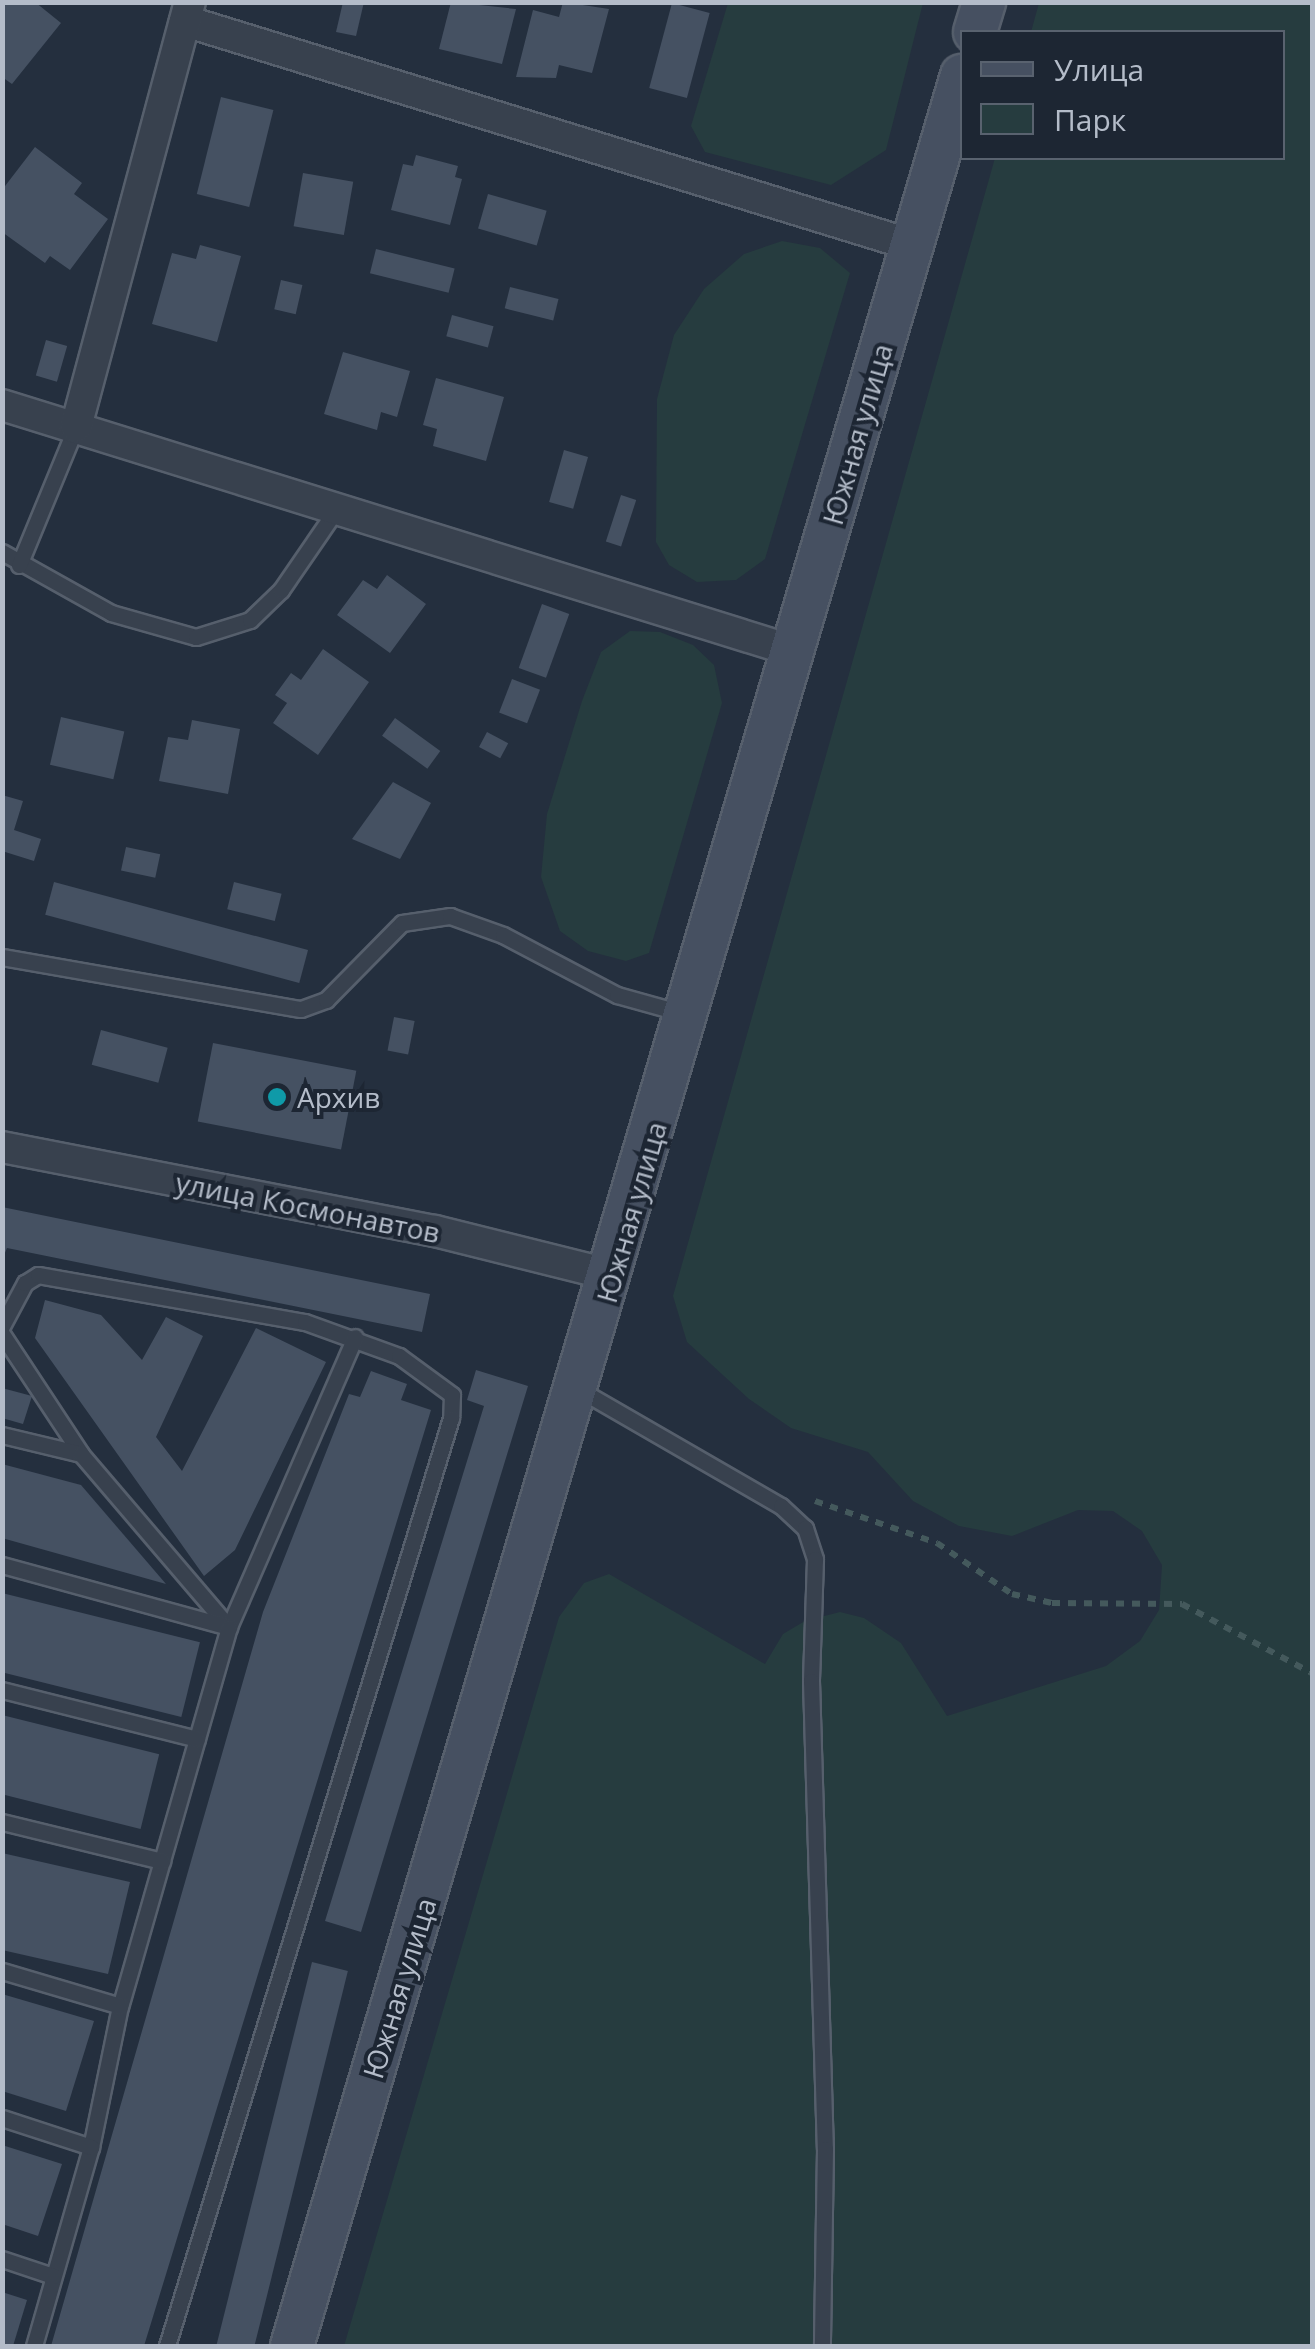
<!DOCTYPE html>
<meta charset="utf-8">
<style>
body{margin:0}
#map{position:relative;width:1315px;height:2349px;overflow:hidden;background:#242f3e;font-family:"Open Sans",sans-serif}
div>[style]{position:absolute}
.green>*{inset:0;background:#263c3f}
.building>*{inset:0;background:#455162;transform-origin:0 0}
.path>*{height:6px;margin-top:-3px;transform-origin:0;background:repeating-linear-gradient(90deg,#44595c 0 8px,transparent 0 16px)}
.roads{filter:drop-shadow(2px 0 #565f6c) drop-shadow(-2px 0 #565f6c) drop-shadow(0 2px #565f6c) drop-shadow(0 -2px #565f6c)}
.lane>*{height:15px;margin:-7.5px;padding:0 7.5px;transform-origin:7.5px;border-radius:7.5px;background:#38414e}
.street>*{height:30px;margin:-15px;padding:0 15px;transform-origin:15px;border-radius:15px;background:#38414e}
.secondary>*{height:42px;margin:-21px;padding:0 21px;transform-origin:21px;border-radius:21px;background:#465061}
.dots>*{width:28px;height:28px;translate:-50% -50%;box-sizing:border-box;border:5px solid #1d2633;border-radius:50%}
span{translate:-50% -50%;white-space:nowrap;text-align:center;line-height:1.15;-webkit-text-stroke:8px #1d2633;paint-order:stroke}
.street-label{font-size:28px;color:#b4bcc9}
.poi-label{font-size:28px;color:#b4bcc9}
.left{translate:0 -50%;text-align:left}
.frame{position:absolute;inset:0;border:5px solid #b4bcc9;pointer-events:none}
.legend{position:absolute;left:960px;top:30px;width:325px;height:130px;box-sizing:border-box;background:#1d2633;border:2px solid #59626f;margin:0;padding:12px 18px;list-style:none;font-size:30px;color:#b4bcc9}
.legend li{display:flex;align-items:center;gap:20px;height:50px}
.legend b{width:50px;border:2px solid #59626f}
</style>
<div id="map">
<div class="green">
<div style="clip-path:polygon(728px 3px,923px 3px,886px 150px,831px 185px,705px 152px,691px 126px)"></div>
<div style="clip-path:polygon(1039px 3px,1312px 3px,1312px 2346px,344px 2346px,559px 1617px,584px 1583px,609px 1574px,765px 1664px,783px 1634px,805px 1621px,840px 1612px,864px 1618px,901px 1643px,947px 1716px,1106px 1666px,1140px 1641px,1159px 1610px,1162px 1565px,1142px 1531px,1113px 1511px,1078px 1510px,1012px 1536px,959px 1526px,913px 1501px,868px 1452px,791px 1428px,749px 1399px,687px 1342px,673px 1296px,995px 158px,1282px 158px,1282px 32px,1031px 32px)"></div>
<div style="clip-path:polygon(782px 241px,820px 248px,850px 273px,765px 559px,736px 580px,697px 582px,669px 565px,656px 542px,657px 399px,674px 335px,704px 289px,744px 254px)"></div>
<div style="clip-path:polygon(630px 631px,660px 632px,693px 645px,714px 665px,722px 703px,649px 953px,626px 961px,588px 951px,560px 931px,541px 877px,547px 814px,582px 701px,601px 652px)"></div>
</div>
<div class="building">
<div style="clip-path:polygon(2px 2px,35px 2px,61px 23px,12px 84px,2px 77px)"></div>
<div style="clip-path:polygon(343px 2px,364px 2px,356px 36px,336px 32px)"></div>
<div style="clip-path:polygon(451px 2px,516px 9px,502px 64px,439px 49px)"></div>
<div style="clip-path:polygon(563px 2px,609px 9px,592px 73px,559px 65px,556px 78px,516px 77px,533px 10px,559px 17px)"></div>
<div style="left:672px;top:3px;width:39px;height:88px;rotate:15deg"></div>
<div style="left:221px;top:97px;width:54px;height:100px;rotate:14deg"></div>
<div style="clip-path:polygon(35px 147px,82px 183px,74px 194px,108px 219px,70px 270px,50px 256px,45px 263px,2px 232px,2px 190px)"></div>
<div style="clip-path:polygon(416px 155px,458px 166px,455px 177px,462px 179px,450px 225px,391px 210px,403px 164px,413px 166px)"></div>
<div style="left:303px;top:173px;width:51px;height:54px;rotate:10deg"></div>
<div style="left:488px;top:194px;width:61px;height:36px;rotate:16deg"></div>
<div style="clip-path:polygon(200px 245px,241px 256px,217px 342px,152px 324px,172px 253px,196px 259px)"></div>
<div style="left:376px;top:249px;width:81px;height:25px;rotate:14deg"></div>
<div style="left:281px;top:280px;width:22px;height:30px;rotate:13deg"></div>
<div style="left:510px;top:287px;width:50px;height:22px;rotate:14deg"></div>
<div style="left:452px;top:315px;width:43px;height:22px;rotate:15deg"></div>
<div style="left:46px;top:340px;width:22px;height:37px;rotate:16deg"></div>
<div style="clip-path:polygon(343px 352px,410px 371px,397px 417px,381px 412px,377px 430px,324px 414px)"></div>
<div style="clip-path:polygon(436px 378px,504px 397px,486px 461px,433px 446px,437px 429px,423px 425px)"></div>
<div style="left:564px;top:450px;width:25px;height:54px;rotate:16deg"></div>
<div style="left:621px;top:495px;width:16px;height:49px;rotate:18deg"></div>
<div style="clip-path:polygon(387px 575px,426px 604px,390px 653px,337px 615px,363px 580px,377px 589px)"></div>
<div style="left:542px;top:604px;width:29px;height:68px;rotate:20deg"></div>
<div style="clip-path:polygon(323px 649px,369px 682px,318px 755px,273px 723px,287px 703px,275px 695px,291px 673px,301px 680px)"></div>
<div style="left:512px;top:679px;width:30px;height:36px;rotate:21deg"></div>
<div style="left:61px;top:717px;width:65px;height:49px;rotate:13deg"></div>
<div style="left:395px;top:718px;width:56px;height:22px;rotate:36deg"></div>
<div style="clip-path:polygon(192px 720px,240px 729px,228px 794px,159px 781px,168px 737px,188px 740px)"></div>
<div style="left:487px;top:732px;width:24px;height:17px;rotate:28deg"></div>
<div style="clip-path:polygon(393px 782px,431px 803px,400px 859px,352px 839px)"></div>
<div style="clip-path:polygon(2px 795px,23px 801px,14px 830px,41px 839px,34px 861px,2px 851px)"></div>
<div style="left:126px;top:847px;width:35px;height:24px;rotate:12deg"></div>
<div style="left:54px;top:882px;width:263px;height:34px;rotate:15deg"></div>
<div style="left:234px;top:882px;width:49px;height:28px;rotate:14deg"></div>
<div style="left:394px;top:1017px;width:21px;height:34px;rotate:11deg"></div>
<div style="left:101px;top:1030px;width:69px;height:36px;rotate:15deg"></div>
<div style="left:213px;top:1043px;width:146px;height:80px;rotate:11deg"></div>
<div style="clip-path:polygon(2px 1207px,430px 1294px,422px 1332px,7px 1248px,2px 1260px)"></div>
<div style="clip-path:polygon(45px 1300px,101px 1315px,142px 1360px,166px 1317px,203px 1336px,156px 1437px,182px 1471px,256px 1328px,326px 1362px,235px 1550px,204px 1576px,35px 1338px)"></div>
<div style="clip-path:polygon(476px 1370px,528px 1386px,361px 1932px,325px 1921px,484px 1406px,467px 1400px)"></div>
<div style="clip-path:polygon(371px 1371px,407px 1384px,401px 1400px,431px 1410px,144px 2346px,51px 2346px,263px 1612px,349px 1394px,360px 1397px)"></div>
<div style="clip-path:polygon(2px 1388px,32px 1396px,23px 1424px,2px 1418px)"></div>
<div style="clip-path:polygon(2px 1464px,81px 1485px,166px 1584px,2px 1538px)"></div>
<div style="left:2px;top:1593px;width:204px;height:77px;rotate:14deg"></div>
<div style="left:2px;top:1715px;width:162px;height:77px;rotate:14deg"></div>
<div style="clip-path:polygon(2px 1853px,130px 1882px,108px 1974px,2px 1950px)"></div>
<div style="left:312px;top:1962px;width:37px;height:402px;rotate:14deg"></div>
<div style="clip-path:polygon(2px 1994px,94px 2021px,66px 2111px,2px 2091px)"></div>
<div style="clip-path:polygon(2px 2145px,62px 2164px,38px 2236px,2px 2224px)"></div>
<div style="clip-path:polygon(2px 2292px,27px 2300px,13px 2346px,2px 2346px)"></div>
</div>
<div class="path">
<div style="left:815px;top:1501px;width:129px;rotate:19deg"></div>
<div style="left:937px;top:1543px;width:91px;rotate:34.2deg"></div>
<div style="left:1012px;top:1594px;width:41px;rotate:12.7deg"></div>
<div style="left:1052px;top:1603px;width:130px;rotate:0.4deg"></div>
<div style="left:1182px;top:1604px;width:147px;rotate:28deg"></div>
</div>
<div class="roads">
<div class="lane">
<div style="left:2px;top:552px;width:125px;rotate:29.2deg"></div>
<div style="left:111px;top:613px;width:88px;rotate:15.8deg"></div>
<div style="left:196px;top:637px;width:57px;rotate:-17.5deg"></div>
<div style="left:250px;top:620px;width:43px;rotate:-44.1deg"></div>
<div style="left:281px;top:590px;width:101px;rotate:-55.5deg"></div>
<div style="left:19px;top:565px;width:149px;rotate:-67.6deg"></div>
<div style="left:2px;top:957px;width:303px;rotate:9.9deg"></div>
<div style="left:301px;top:1009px;width:27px;rotate:-20deg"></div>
<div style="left:326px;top:1000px;width:108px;rotate:-45.4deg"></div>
<div style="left:402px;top:923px;width:49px;rotate:-8.3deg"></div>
<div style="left:450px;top:916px;width:56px;rotate:19.7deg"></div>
<div style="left:503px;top:935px;width:129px;rotate:27.8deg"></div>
<div style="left:617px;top:995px;width:71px;rotate:15.6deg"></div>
<div style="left:2px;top:1326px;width:49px;rotate:-61.9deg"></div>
<div style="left:25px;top:1283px;width:15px;rotate:-32deg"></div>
<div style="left:38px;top:1275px;width:271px;rotate:10deg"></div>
<div style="left:305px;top:1322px;width:100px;rotate:19.9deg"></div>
<div style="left:399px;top:1356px;width:66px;rotate:36.3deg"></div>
<div style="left:452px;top:1395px;width:23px;rotate:92deg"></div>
<div style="left:451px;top:1418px;width:970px;rotate:107.02deg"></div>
<div style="left:2px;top:1334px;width:144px;rotate:56.6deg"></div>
<div style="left:580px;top:1390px;width:232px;rotate:30deg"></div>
<div style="left:781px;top:1506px;width:33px;rotate:43deg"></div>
<div style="left:805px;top:1528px;width:33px;rotate:72deg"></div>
<div style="left:815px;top:1559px;width:122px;rotate:91.9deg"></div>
<div style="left:811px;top:1681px;width:468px;rotate:88.3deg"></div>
<div style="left:825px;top:2149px;width:197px;rotate:90.9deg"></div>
<div style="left:2px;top:1435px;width:81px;rotate:13.5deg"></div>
<div style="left:81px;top:1454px;width:228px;rotate:49.5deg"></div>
<div style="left:229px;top:1627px;width:316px;rotate:-66.5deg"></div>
<div style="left:2px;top:1565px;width:235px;rotate:15.3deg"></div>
<div style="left:229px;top:1627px;width:394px;rotate:106deg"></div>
<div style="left:120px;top:2006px;width:144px;rotate:101.6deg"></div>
<div style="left:91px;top:2147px;width:207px;rotate:106deg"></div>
<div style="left:2px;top:1690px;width:201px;rotate:14.1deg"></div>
<div style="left:2px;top:1822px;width:165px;rotate:13.7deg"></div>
<div style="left:2px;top:1971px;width:123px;rotate:16.5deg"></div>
<div style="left:2px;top:2118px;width:94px;rotate:18deg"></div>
<div style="left:2px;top:2259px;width:54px;rotate:18.4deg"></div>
</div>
<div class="street">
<div style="left:185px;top:21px;width:761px;rotate:17.12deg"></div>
<div style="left:2px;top:405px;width:829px;rotate:17.26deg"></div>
<div style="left:76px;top:427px;width:440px;rotate:-75deg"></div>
<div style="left:2px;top:1147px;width:441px;rotate:11deg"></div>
<div style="left:435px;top:1231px;width:182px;rotate:14deg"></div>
</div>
<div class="secondary">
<div style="left:975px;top:32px;width:31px;rotate:-73deg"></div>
<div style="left:292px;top:2346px;width:2367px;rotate:-73.56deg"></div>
</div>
</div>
<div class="dots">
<div style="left:277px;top:1097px;background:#0f9aa8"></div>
</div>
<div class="street-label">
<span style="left:857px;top:434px;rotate:-74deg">Южная улица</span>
<span style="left:308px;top:1207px;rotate:11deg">улица Космонавтов</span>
<span style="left:631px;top:1212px;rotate:-74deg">Южная улица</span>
<span style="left:399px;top:1988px;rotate:-73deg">Южная улица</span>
</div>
<div class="poi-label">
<span class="left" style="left:297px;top:1097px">Архив</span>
</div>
<div class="frame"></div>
<ul class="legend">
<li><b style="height:12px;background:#465061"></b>Улица</li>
<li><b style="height:28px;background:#263c3f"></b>Парк</li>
</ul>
</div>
